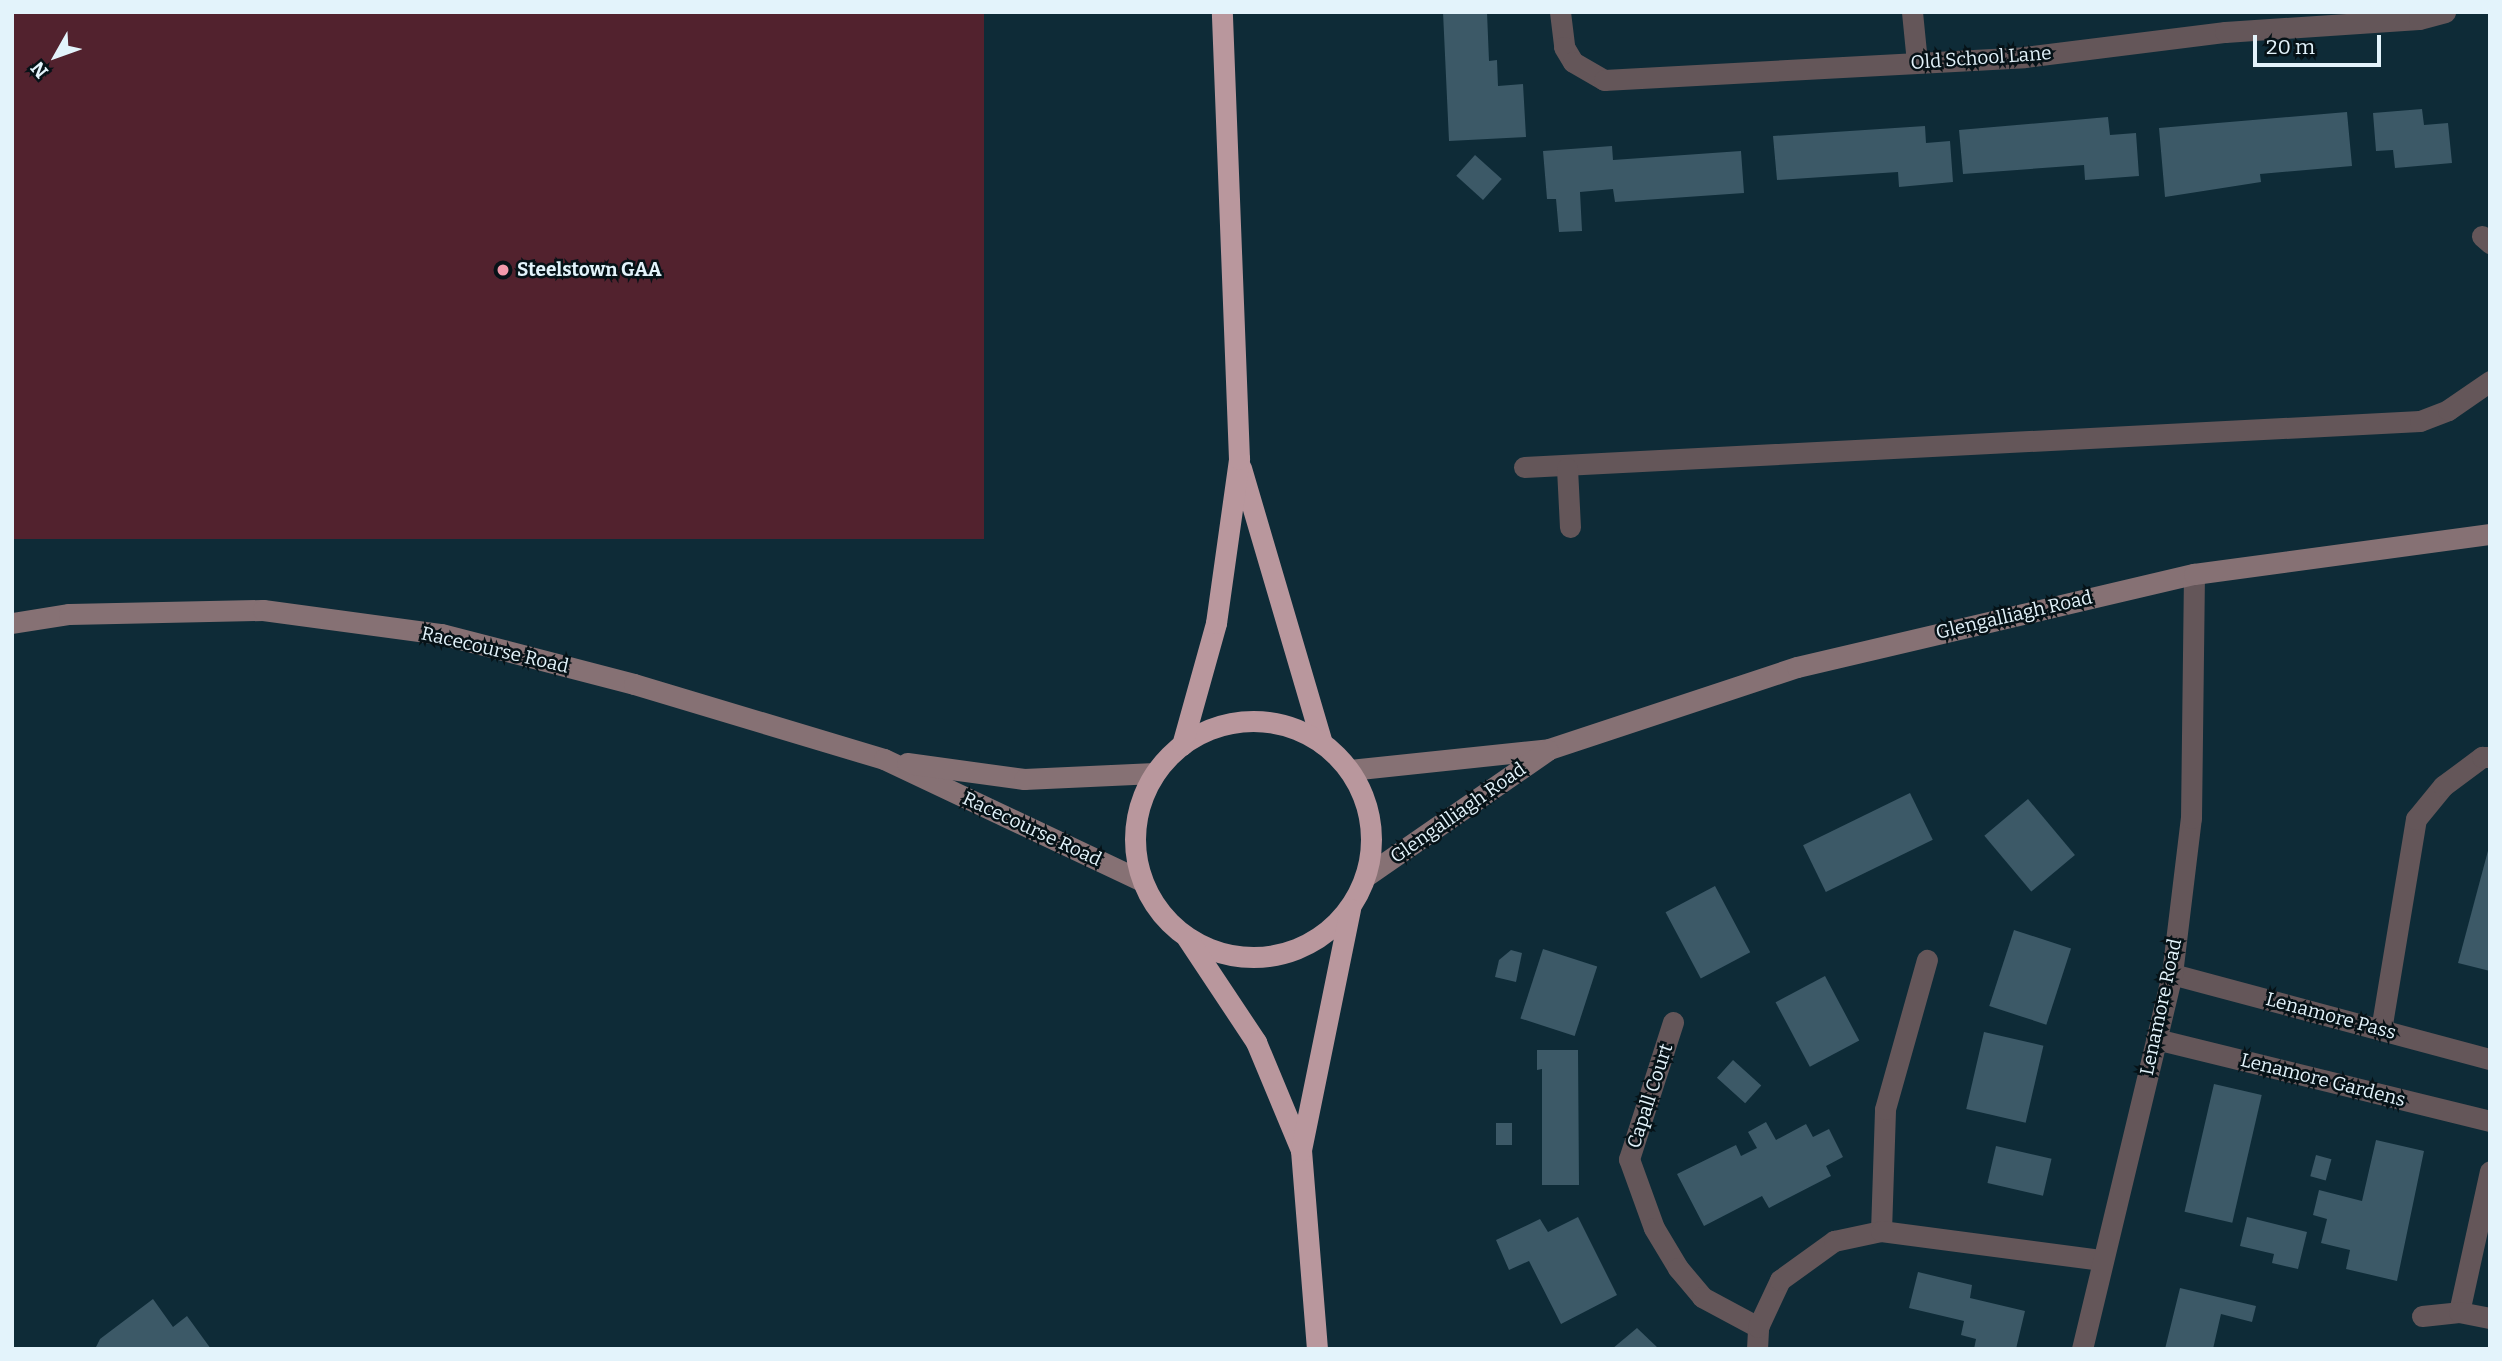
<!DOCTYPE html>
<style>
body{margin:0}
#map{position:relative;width:2502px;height:1361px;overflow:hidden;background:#0e2b37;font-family:Bitter,serif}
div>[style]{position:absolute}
.green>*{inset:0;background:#52222e;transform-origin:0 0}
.building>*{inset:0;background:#3c5967;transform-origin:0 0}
.lane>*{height:21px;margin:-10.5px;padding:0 10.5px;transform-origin:10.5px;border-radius:10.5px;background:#645659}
.street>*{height:21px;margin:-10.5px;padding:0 10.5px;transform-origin:10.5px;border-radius:10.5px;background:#645659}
.secondary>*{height:21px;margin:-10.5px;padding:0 10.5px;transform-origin:10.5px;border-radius:10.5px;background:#867174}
.highway>*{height:21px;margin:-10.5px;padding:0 10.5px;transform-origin:10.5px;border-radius:10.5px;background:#b9979d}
.highway>.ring{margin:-10.5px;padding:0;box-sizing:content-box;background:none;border:21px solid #b9979d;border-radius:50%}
.dots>*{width:19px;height:19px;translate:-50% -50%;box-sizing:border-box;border:4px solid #061217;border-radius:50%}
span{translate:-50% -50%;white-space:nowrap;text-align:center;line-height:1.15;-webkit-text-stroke:5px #061217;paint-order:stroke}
.street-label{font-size:19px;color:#e3f3fb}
.poi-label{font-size:19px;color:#e3f3fb;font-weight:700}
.left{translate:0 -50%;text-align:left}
.frame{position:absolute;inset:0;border:14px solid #e3f3fb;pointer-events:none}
.north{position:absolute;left:21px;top:21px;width:70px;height:70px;-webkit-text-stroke:5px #061217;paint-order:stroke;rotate:230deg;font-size:19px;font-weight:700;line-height:28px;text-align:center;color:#e3f3fb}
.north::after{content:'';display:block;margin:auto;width:24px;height:32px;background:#e3f3fb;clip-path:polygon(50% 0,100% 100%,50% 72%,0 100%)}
.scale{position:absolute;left:2253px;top:35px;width:128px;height:32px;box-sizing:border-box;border:4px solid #e3f3fb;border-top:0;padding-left:9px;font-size:21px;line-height:24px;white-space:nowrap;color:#e3f3fb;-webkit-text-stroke:5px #061217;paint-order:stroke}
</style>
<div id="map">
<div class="green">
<div style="left:12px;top:12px;width:972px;height:527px"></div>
</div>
<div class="building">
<div style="clip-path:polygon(1443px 12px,1487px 12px,1489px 61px,1497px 60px,1498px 86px,1523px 84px,1526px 137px,1449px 141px)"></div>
<div style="clip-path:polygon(2422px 109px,2424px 125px,2448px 123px,2452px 163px,2395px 168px,2393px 150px,2376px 151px,2373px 113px)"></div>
<div style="clip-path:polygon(2347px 112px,2352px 166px,2260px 174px,2261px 182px,2165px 197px,2159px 128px)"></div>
<div style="clip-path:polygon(2108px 117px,2110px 135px,2136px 133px,2139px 176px,2085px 180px,2084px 165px,1963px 174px,1959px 130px)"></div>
<div style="clip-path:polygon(1925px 126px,1926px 143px,1950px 141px,1953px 182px,1899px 187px,1898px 172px,1777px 180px,1773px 136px)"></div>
<div style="clip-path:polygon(1612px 146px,1613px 160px,1741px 151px,1744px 193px,1615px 202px,1613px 189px,1580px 192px,1582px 231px,1559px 232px,1556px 199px,1547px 199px,1543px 151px)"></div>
<div style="left:1475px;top:155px;width:36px;height:28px;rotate:42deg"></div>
<div style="left:1910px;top:793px;width:52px;height:119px;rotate:64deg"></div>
<div style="left:2028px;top:799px;width:73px;height:57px;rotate:50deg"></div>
<div style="clip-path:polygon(2489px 847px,2490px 847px,2490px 971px,2458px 963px)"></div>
<div style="left:1715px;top:886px;width:75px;height:56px;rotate:62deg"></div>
<div style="left:2014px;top:930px;width:60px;height:80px;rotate:18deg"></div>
<div style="left:1543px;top:949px;width:57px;height:73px;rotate:18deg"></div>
<div style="clip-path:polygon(1511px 950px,1522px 953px,1516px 982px,1495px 977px,1499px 960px)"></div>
<div style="left:1825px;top:976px;width:73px;height:56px;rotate:62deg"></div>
<div style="left:1984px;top:1032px;width:61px;height:79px;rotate:13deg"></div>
<div style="clip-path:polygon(1537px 1050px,1578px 1050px,1579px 1185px,1542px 1185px,1542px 1069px,1537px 1070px)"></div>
<div style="left:1733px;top:1060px;width:38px;height:24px;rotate:42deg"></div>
<div style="left:2214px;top:1084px;width:49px;height:131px;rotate:13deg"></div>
<div style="clip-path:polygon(1766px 1122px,1776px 1140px,1806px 1124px,1813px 1137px,1829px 1129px,1843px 1157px,1826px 1166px,1831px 1176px,1769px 1208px,1762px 1196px,1704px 1226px,1677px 1174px,1736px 1145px,1741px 1156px,1757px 1148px,1748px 1132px)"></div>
<div style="left:1496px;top:1123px;width:16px;height:22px"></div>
<div style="clip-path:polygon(2376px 1140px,2424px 1151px,2397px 1281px,2346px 1269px,2350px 1250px,2321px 1243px,2327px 1219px,2313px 1215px,2319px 1190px,2362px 1201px)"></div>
<div style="left:1996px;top:1146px;width:57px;height:38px;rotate:13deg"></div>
<div style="left:2316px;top:1155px;width:16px;height:22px;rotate:15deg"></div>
<div style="clip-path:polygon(1578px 1217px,1617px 1295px,1561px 1324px,1529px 1261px,1509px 1270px,1496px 1240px,1540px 1219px,1548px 1232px)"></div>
<div style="clip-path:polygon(2247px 1217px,2307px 1232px,2298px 1269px,2272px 1263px,2274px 1254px,2240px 1246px)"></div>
<div style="clip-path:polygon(1918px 1272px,1972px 1285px,1970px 1298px,2025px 1311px,2016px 1349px,1974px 1349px,1976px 1339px,1961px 1335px,1964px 1321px,1909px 1308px)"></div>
<div style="clip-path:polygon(2180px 1288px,2256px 1306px,2252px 1322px,2221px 1314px,2213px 1349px,2165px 1349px)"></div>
<div style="clip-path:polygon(153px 1299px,173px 1327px,187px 1316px,211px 1349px,95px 1349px,100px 1339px)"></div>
<div style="clip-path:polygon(1637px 1328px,1659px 1349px,1612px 1349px)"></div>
</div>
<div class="lane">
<div style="left:2482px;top:236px;width:11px;rotate:41deg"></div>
<div style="left:2381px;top:1030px;width:214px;rotate:-80.6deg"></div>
<div style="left:2416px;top:819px;width:43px;rotate:-50.7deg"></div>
<div style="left:2443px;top:786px;width:49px;rotate:-36.6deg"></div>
<div style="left:2482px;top:757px;width:8px"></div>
</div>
<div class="street">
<div style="left:1560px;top:12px;width:35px;rotate:83deg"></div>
<div style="left:1564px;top:47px;width:17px;rotate:59deg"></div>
<div style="left:1573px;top:62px;width:36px;rotate:30deg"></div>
<div style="left:1604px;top:80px;width:421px;rotate:-3.1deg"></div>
<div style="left:2024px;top:57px;width:203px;rotate:-7.1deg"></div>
<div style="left:2225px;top:32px;width:194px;rotate:-3.8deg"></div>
<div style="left:2419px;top:19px;width:27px;rotate:-15deg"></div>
<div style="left:1912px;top:12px;width:50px;rotate:84.3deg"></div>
<div style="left:1524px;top:467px;width:897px;rotate:-2.94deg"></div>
<div style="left:2420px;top:421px;width:30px;rotate:-21deg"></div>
<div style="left:2448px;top:410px;width:51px;rotate:-34.6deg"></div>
<div style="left:1567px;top:468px;width:59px;rotate:87.1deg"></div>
<div style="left:2172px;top:974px;width:329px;rotate:15deg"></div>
<div style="left:1673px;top:1022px;width:144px;rotate:107.8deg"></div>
<div style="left:1629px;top:1159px;width:73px;rotate:70.1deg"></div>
<div style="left:1654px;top:1228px;width:47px;rotate:59deg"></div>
<div style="left:1678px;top:1268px;width:38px;rotate:50deg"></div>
<div style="left:1702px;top:1297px;width:64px;rotate:28.2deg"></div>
<div style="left:2156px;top:1039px;width:344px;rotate:13.8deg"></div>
<div style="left:1881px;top:1231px;width:122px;rotate:-88.1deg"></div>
<div style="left:1885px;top:1109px;width:155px;rotate:-74.3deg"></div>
<div style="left:2459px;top:1312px;width:144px;rotate:-77.6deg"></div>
<div style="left:2422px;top:1316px;width:37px;rotate:-6deg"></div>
<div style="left:2459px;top:1312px;width:32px;rotate:11deg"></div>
<div style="left:1757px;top:1349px;width:22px;rotate:-87deg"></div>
<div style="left:1758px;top:1327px;width:52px;rotate:-64.9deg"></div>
<div style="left:1780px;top:1280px;width:67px;rotate:-35.8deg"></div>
<div style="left:1834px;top:1241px;width:48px;rotate:-12deg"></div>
<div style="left:1881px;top:1231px;width:223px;rotate:7.5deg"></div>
<div style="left:2082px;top:1349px;width:386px;rotate:-76.5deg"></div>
<div style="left:2172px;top:974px;width:157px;rotate:-83.1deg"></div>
<div style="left:2191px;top:818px;width:244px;rotate:-89.3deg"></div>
</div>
<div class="secondary">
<div style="left:12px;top:623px;width:58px;rotate:-9deg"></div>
<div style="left:69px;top:614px;width:194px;rotate:-1.2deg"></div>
<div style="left:263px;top:610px;width:180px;rotate:7.7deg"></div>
<div style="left:441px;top:634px;width:199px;rotate:14.5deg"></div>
<div style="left:634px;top:684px;width:261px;rotate:16.7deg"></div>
<div style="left:884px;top:759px;width:285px;rotate:25.3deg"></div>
<div style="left:907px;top:763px;width:118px;rotate:7.8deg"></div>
<div style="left:1024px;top:779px;width:131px;rotate:-2.6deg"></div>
<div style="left:1350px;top:770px;width:200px;rotate:-6deg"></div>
<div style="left:1549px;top:749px;width:261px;rotate:-18.3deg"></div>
<div style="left:1797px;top:667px;width:408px;rotate:-13.2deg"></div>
<div style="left:2194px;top:574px;width:299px;rotate:-7.7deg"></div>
<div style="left:1366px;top:876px;width:221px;rotate:-34.7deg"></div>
</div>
<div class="highway">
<div style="left:1241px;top:468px;width:287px;rotate:73.6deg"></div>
<div class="ring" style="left:1135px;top:721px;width:215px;height:215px"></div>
<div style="left:1182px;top:745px;width:127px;rotate:-74.4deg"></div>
<div style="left:1216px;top:623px;width:166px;rotate:-82deg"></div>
<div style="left:1239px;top:459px;width:447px;rotate:-92.2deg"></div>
<div style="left:1187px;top:938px;width:125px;rotate:56.4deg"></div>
<div style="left:1256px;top:1042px;width:117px;rotate:67.4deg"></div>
<div style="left:1317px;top:1349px;width:200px;rotate:-94.6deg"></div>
<div style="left:1301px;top:1150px;width:246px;rotate:-78.5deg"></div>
</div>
<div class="dots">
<div style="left:503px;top:270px;background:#f29aac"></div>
</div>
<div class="street-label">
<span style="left:1981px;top:58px;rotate:-4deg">Old School Lane</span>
<span style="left:2014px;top:615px;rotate:-13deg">Glengalliagh Road</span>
<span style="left:495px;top:650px;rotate:13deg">Racecourse Road</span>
<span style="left:1458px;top:813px;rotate:-35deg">Glengalliagh Road</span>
<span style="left:1032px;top:829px;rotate:25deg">Racecourse Road</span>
<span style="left:2161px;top:1007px;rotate:-78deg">Lenamore Road</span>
<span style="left:2331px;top:1016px;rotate:15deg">Lenamore Pass</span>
<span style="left:2323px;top:1080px;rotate:14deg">Lenamore Gardens</span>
<span style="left:1650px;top:1096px;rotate:-72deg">Capall Court</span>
</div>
<div class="poi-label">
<span class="left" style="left:517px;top:270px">Steelstown GAA</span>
</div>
<div class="frame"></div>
<div class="north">N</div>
<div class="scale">20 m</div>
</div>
